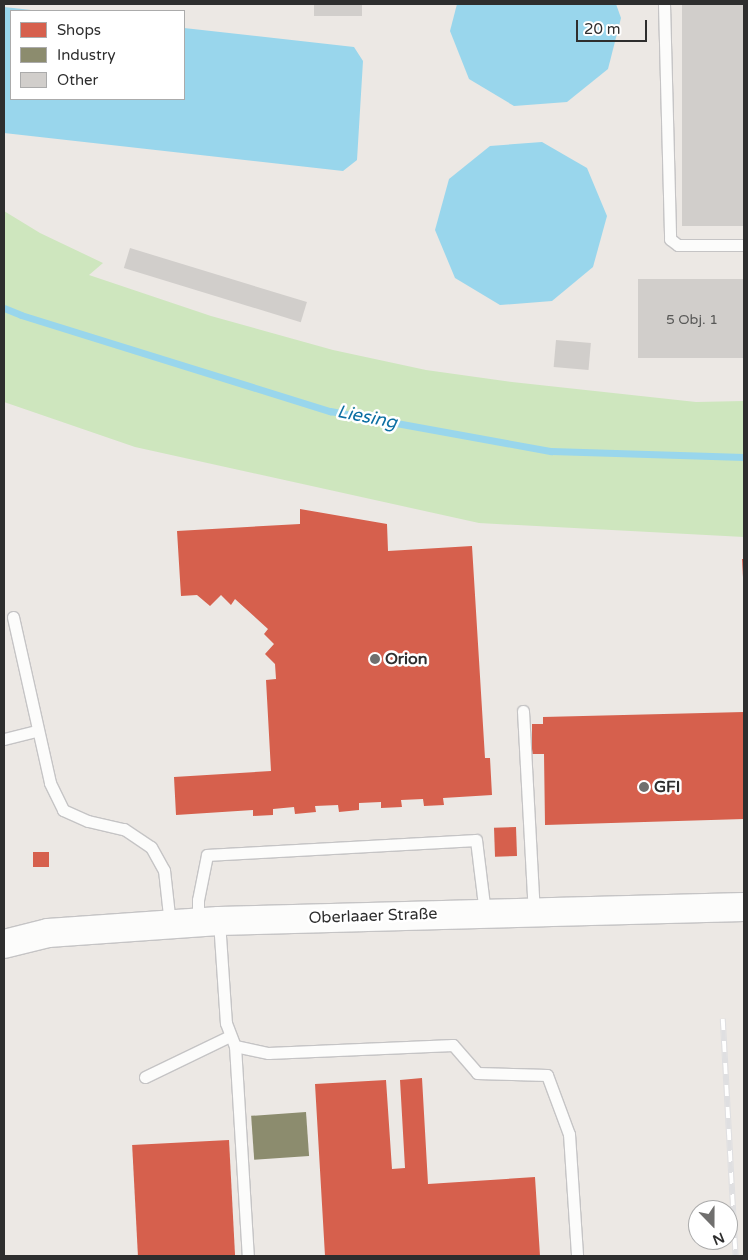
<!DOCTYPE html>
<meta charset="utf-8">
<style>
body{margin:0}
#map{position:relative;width:748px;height:1260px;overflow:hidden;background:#ece8e4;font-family:"Varela Round",sans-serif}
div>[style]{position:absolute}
.green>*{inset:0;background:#cee6be}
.water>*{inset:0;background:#99d6ec}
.shops>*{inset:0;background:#d6604d;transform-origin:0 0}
.industry>*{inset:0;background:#8c8c6e;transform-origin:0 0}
.stream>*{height:7px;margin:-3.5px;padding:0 3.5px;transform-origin:3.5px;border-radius:3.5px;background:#99d6ec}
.building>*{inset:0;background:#d1cecb;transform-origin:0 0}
.roads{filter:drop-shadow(1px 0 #c5c4c5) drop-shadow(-1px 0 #c5c4c5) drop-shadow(0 1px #c5c4c5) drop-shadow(0 -1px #c5c4c5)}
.lane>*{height:11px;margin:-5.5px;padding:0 5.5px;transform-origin:5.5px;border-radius:5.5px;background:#fcfcfb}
.secondary>*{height:28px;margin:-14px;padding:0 14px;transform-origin:14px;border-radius:14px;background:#fcfcfb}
.rail>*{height:5.5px;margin-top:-2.75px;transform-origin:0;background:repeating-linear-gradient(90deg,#fff 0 11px,#dfdfe1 0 22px);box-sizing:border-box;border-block:1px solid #dfdfe1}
.dots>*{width:14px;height:14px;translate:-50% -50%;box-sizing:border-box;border:2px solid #fff;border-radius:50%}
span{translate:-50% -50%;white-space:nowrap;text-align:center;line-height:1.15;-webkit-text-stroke:5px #fff;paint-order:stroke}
.number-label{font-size:14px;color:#585857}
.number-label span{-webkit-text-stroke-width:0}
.poi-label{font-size:16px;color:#2e2e2e;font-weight:700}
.left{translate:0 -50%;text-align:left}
.street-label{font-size:16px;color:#2e2e2e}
.water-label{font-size:18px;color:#0d6fa3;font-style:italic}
.frame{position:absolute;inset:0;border:5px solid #2e2e2e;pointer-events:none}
.legend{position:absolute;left:10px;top:10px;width:175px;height:90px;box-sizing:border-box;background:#fff;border:1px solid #ababab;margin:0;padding:6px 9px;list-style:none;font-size:15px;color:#2e2e2e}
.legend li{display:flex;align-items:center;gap:10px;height:25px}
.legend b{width:25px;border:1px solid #ababab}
.north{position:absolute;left:688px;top:1200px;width:50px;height:50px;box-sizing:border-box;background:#fff;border:1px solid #ababab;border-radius:50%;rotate:158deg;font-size:14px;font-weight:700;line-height:20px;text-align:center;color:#2e2e2e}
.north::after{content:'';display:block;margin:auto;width:18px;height:22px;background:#706f6e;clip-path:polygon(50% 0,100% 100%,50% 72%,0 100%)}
.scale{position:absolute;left:576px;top:20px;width:71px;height:22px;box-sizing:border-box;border:2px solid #2e2e2e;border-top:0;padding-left:6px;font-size:15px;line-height:18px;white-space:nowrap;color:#2e2e2e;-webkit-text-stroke:4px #fff;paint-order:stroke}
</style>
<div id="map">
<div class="green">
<div style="clip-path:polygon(4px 211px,40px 233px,103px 263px,89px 275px,211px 316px,333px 350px,426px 370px,512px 382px,696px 402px,744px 401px,744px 537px,479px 523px,135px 447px,4px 402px)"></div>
</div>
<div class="water">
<div style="clip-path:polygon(457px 4px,616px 4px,621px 18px,608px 69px,567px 102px,514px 106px,469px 79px,450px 31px)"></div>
<div style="clip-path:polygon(4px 7px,40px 11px,11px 11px,11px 99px,184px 99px,184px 28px,354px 47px,363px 61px,357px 160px,343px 171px,4px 133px)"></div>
<div style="clip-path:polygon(542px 142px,587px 168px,607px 216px,593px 267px,552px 301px,500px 305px,455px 278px,435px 230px,449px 179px,490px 146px)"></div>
</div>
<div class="shops">
<div style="clip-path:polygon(300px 509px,387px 524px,388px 551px,472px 546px,485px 758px,490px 758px,492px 795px,443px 798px,444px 805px,424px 806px,423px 799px,401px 800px,402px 807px,381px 808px,381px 802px,359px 803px,359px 810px,339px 812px,338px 805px,315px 806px,316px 812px,295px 814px,294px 807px,273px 809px,273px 815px,253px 816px,253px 810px,176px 815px,174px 777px,271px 771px,266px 680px,276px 679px,275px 664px,265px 654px,274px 644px,264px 634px,268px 629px,235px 599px,231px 605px,221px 595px,210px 606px,197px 595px,181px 596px,177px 531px,300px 524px)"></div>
<div style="clip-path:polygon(742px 559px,744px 559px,744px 577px,743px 577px)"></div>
<div style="clip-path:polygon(744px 712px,744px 819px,545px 825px,544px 754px,532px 754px,532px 724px,543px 724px,543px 717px)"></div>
<div style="left:516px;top:827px;width:29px;height:22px;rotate:88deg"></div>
<div style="left:49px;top:852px;width:15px;height:16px;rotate:90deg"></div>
<div style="clip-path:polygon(422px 1078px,428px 1184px,535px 1177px,540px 1256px,325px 1256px,315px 1084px,386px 1080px,392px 1169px,405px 1168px,400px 1080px)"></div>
<div style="left:229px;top:1140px;width:116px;height:97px;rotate:87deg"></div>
</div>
<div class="industry">
<div style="left:306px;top:1112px;width:44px;height:55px;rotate:86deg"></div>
</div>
<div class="stream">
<div style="left:4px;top:308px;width:18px;rotate:22deg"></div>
<div style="left:21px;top:315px;width:324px;rotate:17.3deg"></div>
<div style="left:330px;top:411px;width:225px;rotate:10.3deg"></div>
<div style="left:551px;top:451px;width:193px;rotate:1.8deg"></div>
</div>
<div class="building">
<div style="left:314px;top:4px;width:48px;height:12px"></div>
<div style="left:682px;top:4px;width:62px;height:222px"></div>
<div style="left:130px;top:248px;width:185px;height:21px;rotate:17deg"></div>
<div style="left:744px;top:279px;width:79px;height:106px;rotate:90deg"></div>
<div style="left:556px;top:340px;width:35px;height:27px;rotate:5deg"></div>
</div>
<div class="roads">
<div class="lane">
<div style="left:664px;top:4px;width:235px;rotate:88.5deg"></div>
<div style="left:670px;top:239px;width:10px;rotate:37deg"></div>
<div style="left:678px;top:245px;width:66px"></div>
<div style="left:13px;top:617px;width:170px;rotate:77.4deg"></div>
<div style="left:50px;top:783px;width:30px;rotate:64deg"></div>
<div style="left:63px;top:810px;width:27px;rotate:24deg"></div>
<div style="left:88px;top:821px;width:37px;rotate:13deg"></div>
<div style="left:124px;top:829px;width:32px;rotate:34deg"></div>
<div style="left:151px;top:847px;width:26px;rotate:61deg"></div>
<div style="left:164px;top:870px;width:54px;rotate:83.7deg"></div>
<div style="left:523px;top:711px;width:201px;rotate:86.9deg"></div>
<div style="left:4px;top:739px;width:34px;rotate:-14deg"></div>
<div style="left:219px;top:921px;width:102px;rotate:86.1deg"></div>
<div style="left:226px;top:1023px;width:25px;rotate:69deg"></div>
<div style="left:235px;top:1046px;width:210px;rotate:86.5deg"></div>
<div style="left:198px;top:922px;width:22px;rotate:-90deg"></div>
<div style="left:198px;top:900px;width:46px;rotate:-78.7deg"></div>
<div style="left:207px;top:855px;width:269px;rotate:-3.2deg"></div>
<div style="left:476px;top:840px;width:74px;rotate:83deg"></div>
<div style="left:235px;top:1046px;width:34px;rotate:12deg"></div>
<div style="left:268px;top:1053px;width:185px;rotate:-2.5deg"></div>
<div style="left:453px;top:1045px;width:37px;rotate:49deg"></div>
<div style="left:477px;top:1073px;width:70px;rotate:1.6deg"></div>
<div style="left:547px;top:1075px;width:63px;rotate:69.6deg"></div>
<div style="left:569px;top:1134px;width:122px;rotate:86.2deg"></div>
<div style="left:145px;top:1077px;width:94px;rotate:-25.8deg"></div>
</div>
<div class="secondary">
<div style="left:4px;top:944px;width:45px;rotate:-14deg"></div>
<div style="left:48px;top:933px;width:171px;rotate:-4deg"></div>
<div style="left:219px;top:921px;width:525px;rotate:-1.53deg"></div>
</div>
</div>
<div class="rail">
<div style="left:723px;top:1019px;width:237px;rotate:86.9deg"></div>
</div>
<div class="dots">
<div style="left:375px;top:659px;background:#706f6e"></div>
<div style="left:644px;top:787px;background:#706f6e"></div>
</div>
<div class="number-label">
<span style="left:692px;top:320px">5 Obj. 1</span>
</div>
<div class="poi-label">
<span class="left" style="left:385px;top:659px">Orion</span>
<span class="left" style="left:654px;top:787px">GFI</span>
</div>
<div class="street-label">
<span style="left:373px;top:916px;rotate:-2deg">Oberlaaer Straße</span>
</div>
<div class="water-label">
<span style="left:367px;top:417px;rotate:11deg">Liesing</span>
</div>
<div class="frame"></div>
<ul class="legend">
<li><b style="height:14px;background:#d6604d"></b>Shops</li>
<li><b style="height:14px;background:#8c8c6e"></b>Industry</li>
<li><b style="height:14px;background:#d1cecb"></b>Other</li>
</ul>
<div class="north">N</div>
<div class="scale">20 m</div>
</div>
